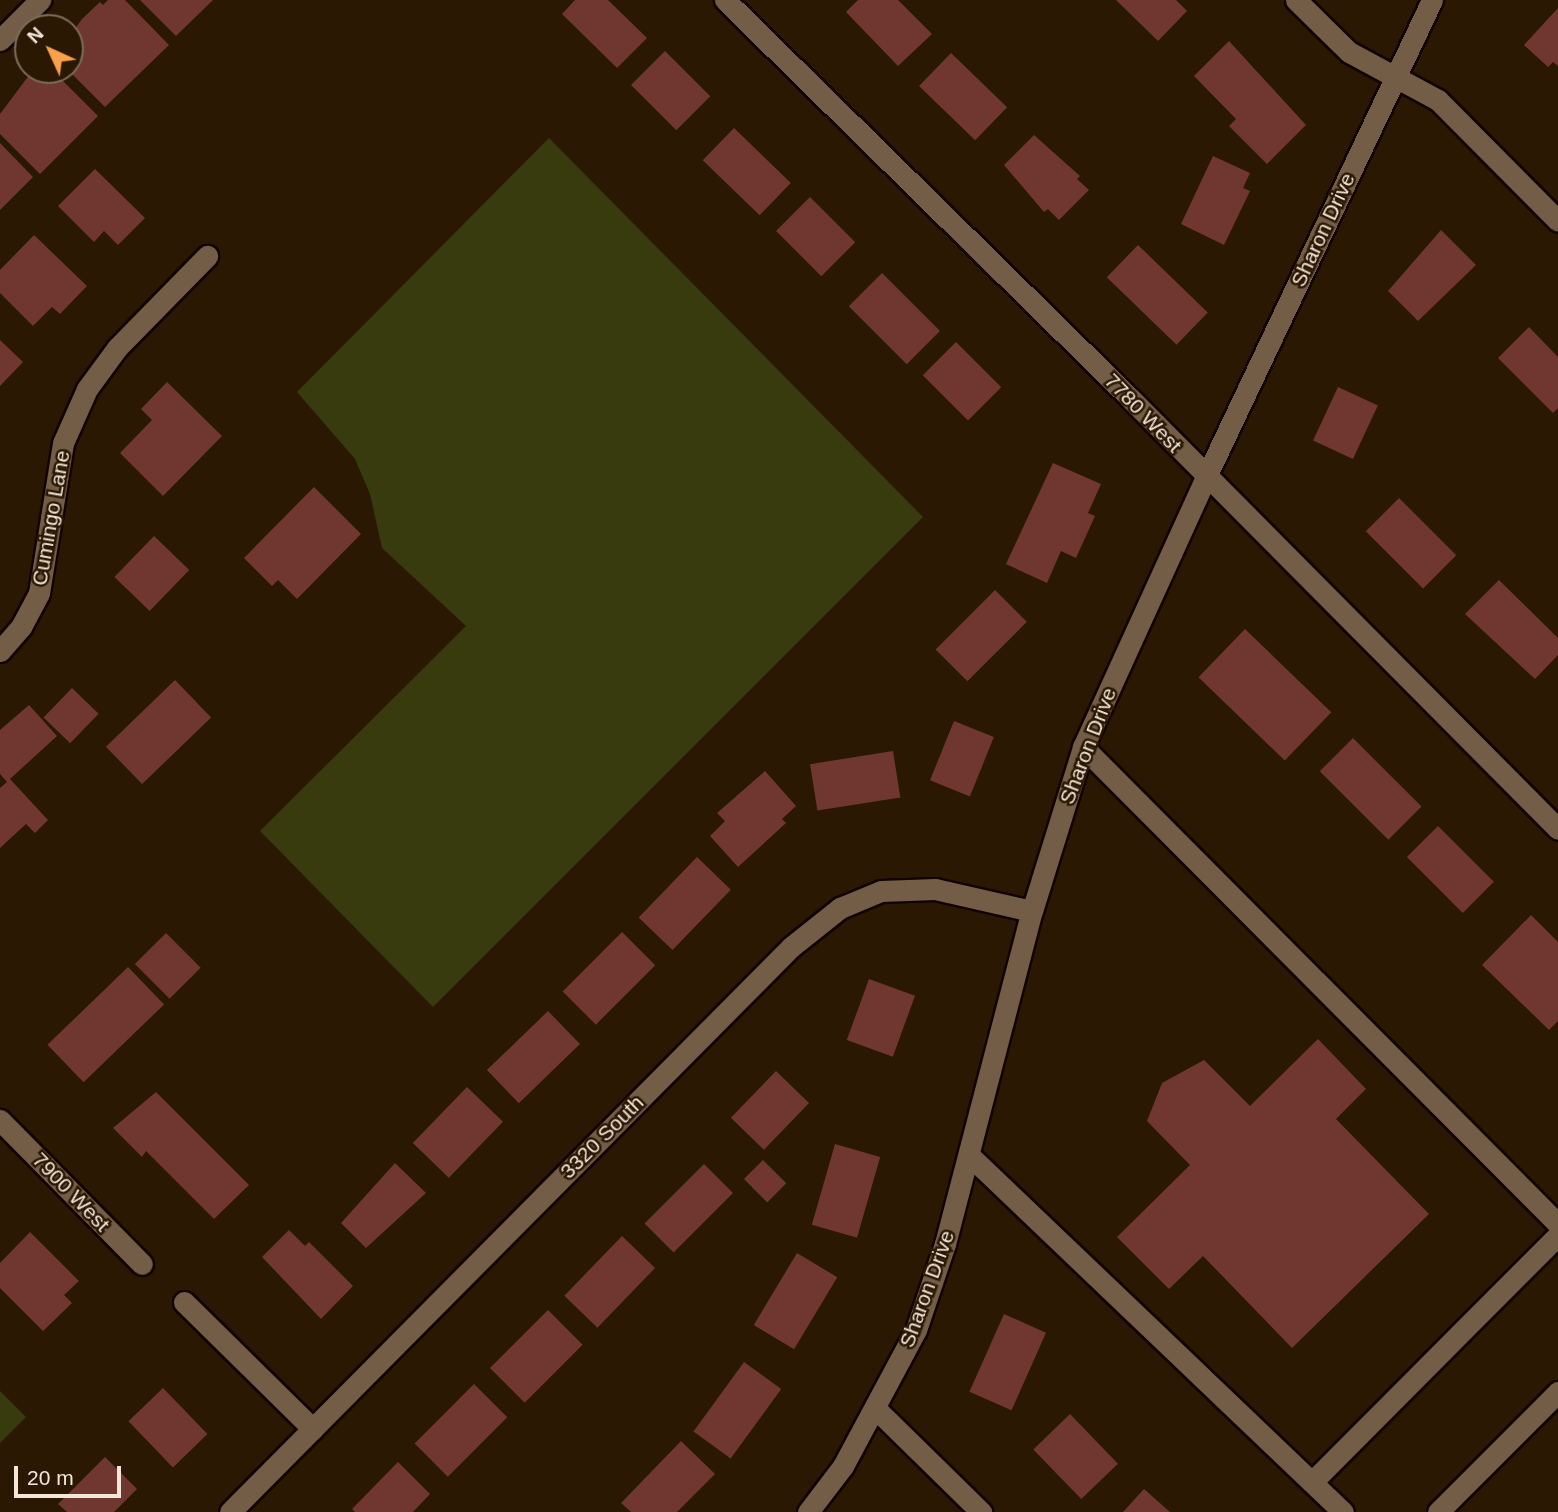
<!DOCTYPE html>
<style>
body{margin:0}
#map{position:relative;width:1558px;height:1512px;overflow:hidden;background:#2a1803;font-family:Arial,sans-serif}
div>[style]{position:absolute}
.green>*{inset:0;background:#373b0e}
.building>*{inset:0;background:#6f3730;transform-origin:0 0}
.roads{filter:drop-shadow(2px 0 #110300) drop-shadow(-2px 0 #110300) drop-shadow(0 2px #110300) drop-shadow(0 -2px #110300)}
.minor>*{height:21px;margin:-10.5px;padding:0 10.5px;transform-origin:10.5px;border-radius:10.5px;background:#735d46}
span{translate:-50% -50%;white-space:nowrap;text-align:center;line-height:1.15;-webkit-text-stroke:5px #2a1803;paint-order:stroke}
.street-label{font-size:21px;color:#f4e7da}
.north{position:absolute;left:14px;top:14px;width:70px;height:70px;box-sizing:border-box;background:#2a1803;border:2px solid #7b6b59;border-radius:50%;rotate:315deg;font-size:19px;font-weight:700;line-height:28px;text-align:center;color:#f4e7da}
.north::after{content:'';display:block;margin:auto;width:24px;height:32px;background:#f8a14a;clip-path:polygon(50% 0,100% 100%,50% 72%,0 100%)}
.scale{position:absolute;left:14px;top:1466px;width:107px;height:32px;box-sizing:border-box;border:4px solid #f4e7da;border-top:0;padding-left:9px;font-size:21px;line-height:24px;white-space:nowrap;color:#f4e7da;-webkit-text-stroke:5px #2a1803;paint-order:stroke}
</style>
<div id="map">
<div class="green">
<div style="clip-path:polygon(549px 138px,923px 517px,433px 1007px,260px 831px,466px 626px,382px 548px,370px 494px,355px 459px,297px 392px)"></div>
<div style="clip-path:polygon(0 1391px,26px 1417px,0 1443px)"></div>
</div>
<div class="building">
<div style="clip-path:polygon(108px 0,125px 0,169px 45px,105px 107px,70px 72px,70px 44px,79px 35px,74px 30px,82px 19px,100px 2px,103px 5px)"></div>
<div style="clip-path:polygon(140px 0,213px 0,176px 36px)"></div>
<div style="clip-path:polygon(575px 0,608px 0,647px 38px,617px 68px,562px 14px)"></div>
<div style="clip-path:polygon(858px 0,898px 0,932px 34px,898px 66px,846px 12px)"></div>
<div style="clip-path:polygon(1116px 0,1176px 0,1187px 11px,1158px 41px)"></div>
<div style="clip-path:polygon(1558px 8px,1558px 66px,1553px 62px,1548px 67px,1524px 45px)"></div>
<div style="clip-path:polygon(1229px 41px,1306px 125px,1267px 164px,1229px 126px,1236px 119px,1194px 76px)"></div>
<div style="left:665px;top:51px;width:64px;height:48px;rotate:45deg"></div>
<div style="left:951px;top:53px;width:78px;height:46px;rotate:44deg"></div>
<div style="clip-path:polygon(33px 70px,52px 70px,98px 116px,40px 174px,0 134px,0 114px)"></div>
<div style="left:734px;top:128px;width:79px;height:45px;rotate:44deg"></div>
<div style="clip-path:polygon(1034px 135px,1080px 176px,1077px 179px,1089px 190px,1059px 220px,1048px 209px,1044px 212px,1004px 165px)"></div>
<div style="clip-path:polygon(0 143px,33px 177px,0 210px)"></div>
<div style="clip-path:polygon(1213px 156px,1250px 173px,1243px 188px,1250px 191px,1224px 245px,1181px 224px)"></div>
<div style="clip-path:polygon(95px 169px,145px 218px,118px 245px,104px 231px,94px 242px,58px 206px)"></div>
<div style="left:810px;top:197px;width:64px;height:48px;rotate:45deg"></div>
<div style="clip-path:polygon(1441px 230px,1476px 265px,1418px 321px,1388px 291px)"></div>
<div style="clip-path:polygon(34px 235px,87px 286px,60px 314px,52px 307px,33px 326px,0 293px,0 270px)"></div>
<div style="left:1138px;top:245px;width:97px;height:45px;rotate:44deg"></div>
<div style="left:882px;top:273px;width:82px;height:47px;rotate:45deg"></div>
<div style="clip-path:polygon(1529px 327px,1558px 357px,1558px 408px,1553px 413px,1498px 358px)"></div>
<div style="clip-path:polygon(0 340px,23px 362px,0 386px)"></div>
<div style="left:956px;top:342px;width:64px;height:47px;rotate:45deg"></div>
<div style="clip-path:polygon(167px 382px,222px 436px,163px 496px,120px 453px,152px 420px,141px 409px)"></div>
<div style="left:1338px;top:387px;width:44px;height:59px;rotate:25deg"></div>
<div style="clip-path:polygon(1053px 463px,1101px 484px,1088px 513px,1095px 516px,1076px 558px,1061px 551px,1047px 583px,1006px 564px)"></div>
<div style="clip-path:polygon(314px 487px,361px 534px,297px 599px,278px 580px,272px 586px,244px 558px)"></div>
<div style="left:1399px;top:498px;width:81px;height:47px;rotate:45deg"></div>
<div style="left:154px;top:536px;width:49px;height:57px;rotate:44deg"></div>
<div style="clip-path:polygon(1499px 580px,1558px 638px,1558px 655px,1535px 679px,1465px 614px)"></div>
<div style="left:995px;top:590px;width:45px;height:84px;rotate:45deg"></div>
<div style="left:1245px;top:629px;width:120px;height:67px;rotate:44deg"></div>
<div style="left:175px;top:680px;width:52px;height:96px;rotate:46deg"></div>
<div style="left:72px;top:688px;width:37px;height:41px;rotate:44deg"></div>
<div style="clip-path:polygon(29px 705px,57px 736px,10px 779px,48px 820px,35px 833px,26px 824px,0 848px,0 788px,7px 782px,0 774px,0 730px)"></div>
<div style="left:954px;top:721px;width:43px;height:64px;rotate:22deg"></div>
<div style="left:1353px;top:738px;width:97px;height:47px;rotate:45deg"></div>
<div style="left:893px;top:751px;width:47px;height:84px;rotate:81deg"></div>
<div style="clip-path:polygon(765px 771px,796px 806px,782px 819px,786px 823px,738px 867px,710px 836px,725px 821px,717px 813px)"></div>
<div style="left:1438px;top:826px;width:79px;height:44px;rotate:45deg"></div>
<div style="left:697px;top:857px;width:47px;height:84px;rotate:44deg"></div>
<div style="clip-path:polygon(1531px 915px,1558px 942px,1558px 1021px,1549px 1030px,1482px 965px)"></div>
<div style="left:622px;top:932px;width:47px;height:84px;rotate:45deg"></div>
<div style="left:166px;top:933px;width:49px;height:44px;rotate:45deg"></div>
<div style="left:128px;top:967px;width:52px;height:112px;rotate:46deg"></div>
<div style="left:869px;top:979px;width:49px;height:65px;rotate:20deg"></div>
<div style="left:548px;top:1011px;width:46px;height:85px;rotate:46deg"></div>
<div style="clip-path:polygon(1318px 1039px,1366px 1089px,1336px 1119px,1429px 1214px,1292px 1348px,1203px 1256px,1169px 1289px,1117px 1237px,1190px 1165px,1147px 1121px,1162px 1083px,1204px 1060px,1250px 1106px)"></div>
<div style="left:776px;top:1071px;width:46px;height:65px;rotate:44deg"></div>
<div style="left:467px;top:1087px;width:50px;height:78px;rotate:44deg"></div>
<div style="clip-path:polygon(156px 1092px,249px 1185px,214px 1219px,146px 1151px,142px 1157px,113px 1128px)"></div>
<div style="left:835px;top:1144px;width:47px;height:84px;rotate:16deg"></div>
<div style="left:763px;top:1160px;width:33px;height:27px;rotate:45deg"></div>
<div style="clip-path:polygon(395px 1163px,426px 1193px,366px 1248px,341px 1223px)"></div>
<div style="left:704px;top:1164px;width:41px;height:84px;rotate:45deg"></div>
<div style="clip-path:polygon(289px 1230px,305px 1246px,309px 1242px,353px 1286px,321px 1319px,262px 1257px)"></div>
<div style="clip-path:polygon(30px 1232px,79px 1281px,64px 1295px,72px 1303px,43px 1331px,0 1288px,0 1263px)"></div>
<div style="left:622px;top:1236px;width:46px;height:83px;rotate:44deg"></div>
<div style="left:797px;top:1253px;width:47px;height:84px;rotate:31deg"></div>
<div style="left:548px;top:1310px;width:49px;height:82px;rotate:45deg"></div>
<div style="left:1004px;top:1314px;width:46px;height:85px;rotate:24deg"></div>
<div style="left:744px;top:1362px;width:46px;height:86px;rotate:36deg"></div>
<div style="left:474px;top:1384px;width:47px;height:84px;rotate:45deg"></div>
<div style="left:163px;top:1388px;width:64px;height:48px;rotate:46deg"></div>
<div style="left:1070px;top:1414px;width:69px;height:51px;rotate:46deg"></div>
<div style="clip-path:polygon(681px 1441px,715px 1474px,677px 1512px,631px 1512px,621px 1503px)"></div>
<div style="clip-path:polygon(105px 1457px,137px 1489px,114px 1512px,67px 1512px,58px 1504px)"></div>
<div style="clip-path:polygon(398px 1462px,430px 1494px,413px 1512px,355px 1512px,352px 1509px)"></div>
<div style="clip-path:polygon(1144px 1489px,1170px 1512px,1123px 1512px)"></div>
</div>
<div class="roads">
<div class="minor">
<div style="left:725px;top:0;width:568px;rotate:44.5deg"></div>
<div style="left:1130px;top:398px;width:607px;rotate:45.2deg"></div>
<div style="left:1296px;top:0;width:74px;rotate:44.5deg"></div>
<div style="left:1349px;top:52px;width:101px;rotate:28.3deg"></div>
<div style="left:1438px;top:100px;width:170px;rotate:45.2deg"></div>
<div style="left:0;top:40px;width:57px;rotate:-45deg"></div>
<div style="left:0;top:651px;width:32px;rotate:-49deg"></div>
<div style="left:21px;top:627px;width:38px;rotate:-62deg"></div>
<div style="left:39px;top:593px;width:152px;rotate:-80.9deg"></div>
<div style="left:63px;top:443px;width:59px;rotate:-66deg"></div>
<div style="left:87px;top:389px;width:51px;rotate:-53.8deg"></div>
<div style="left:117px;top:348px;width:129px;rotate:-45.6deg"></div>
<div style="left:1083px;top:747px;width:673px;rotate:45.12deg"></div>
<div style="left:0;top:1120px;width:202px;rotate:45.4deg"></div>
<div style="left:969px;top:1155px;width:517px;rotate:43.67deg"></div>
<div style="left:184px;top:1302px;width:181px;rotate:44.6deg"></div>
<div style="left:877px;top:1410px;width:146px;rotate:44.4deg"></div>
<div style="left:1312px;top:1482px;width:349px;rotate:-45.1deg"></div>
<div style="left:230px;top:1512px;width:796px;rotate:-45.2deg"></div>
<div style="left:791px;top:947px;width:63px;rotate:-38.5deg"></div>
<div style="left:840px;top:908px;width:44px;rotate:-22.5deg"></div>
<div style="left:881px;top:891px;width:54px;rotate:-2.1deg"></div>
<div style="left:935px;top:889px;width:99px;rotate:12.8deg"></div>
<div style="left:808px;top:1512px;width:58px;rotate:-52.7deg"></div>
<div style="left:843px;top:1466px;width:154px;rotate:-61.8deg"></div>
<div style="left:916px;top:1330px;width:91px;rotate:-71.4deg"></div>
<div style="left:945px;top:1244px;width:344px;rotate:-75.4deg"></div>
<div style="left:1032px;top:911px;width:172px;rotate:-72.7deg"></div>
<div style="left:1083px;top:747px;width:297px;rotate:-65.5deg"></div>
<div style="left:1206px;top:477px;width:528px;rotate:-64.65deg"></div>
<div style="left:1438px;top:1512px;width:170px;rotate:-45deg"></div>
</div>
</div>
<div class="street-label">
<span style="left:1323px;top:230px;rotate:-65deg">Sharon Drive</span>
<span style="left:1143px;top:413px;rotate:46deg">7780 West</span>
<span style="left:51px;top:518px;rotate:-80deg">Cumingo Lane</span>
<span style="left:1088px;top:746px;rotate:-69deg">Sharon Drive</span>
<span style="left:602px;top:1137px;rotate:-45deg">3320 South</span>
<span style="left:71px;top:1192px;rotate:46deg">7900 West</span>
<span style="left:927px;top:1289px;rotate:-70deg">Sharon Drive</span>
</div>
<div class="north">N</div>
<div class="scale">20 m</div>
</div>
